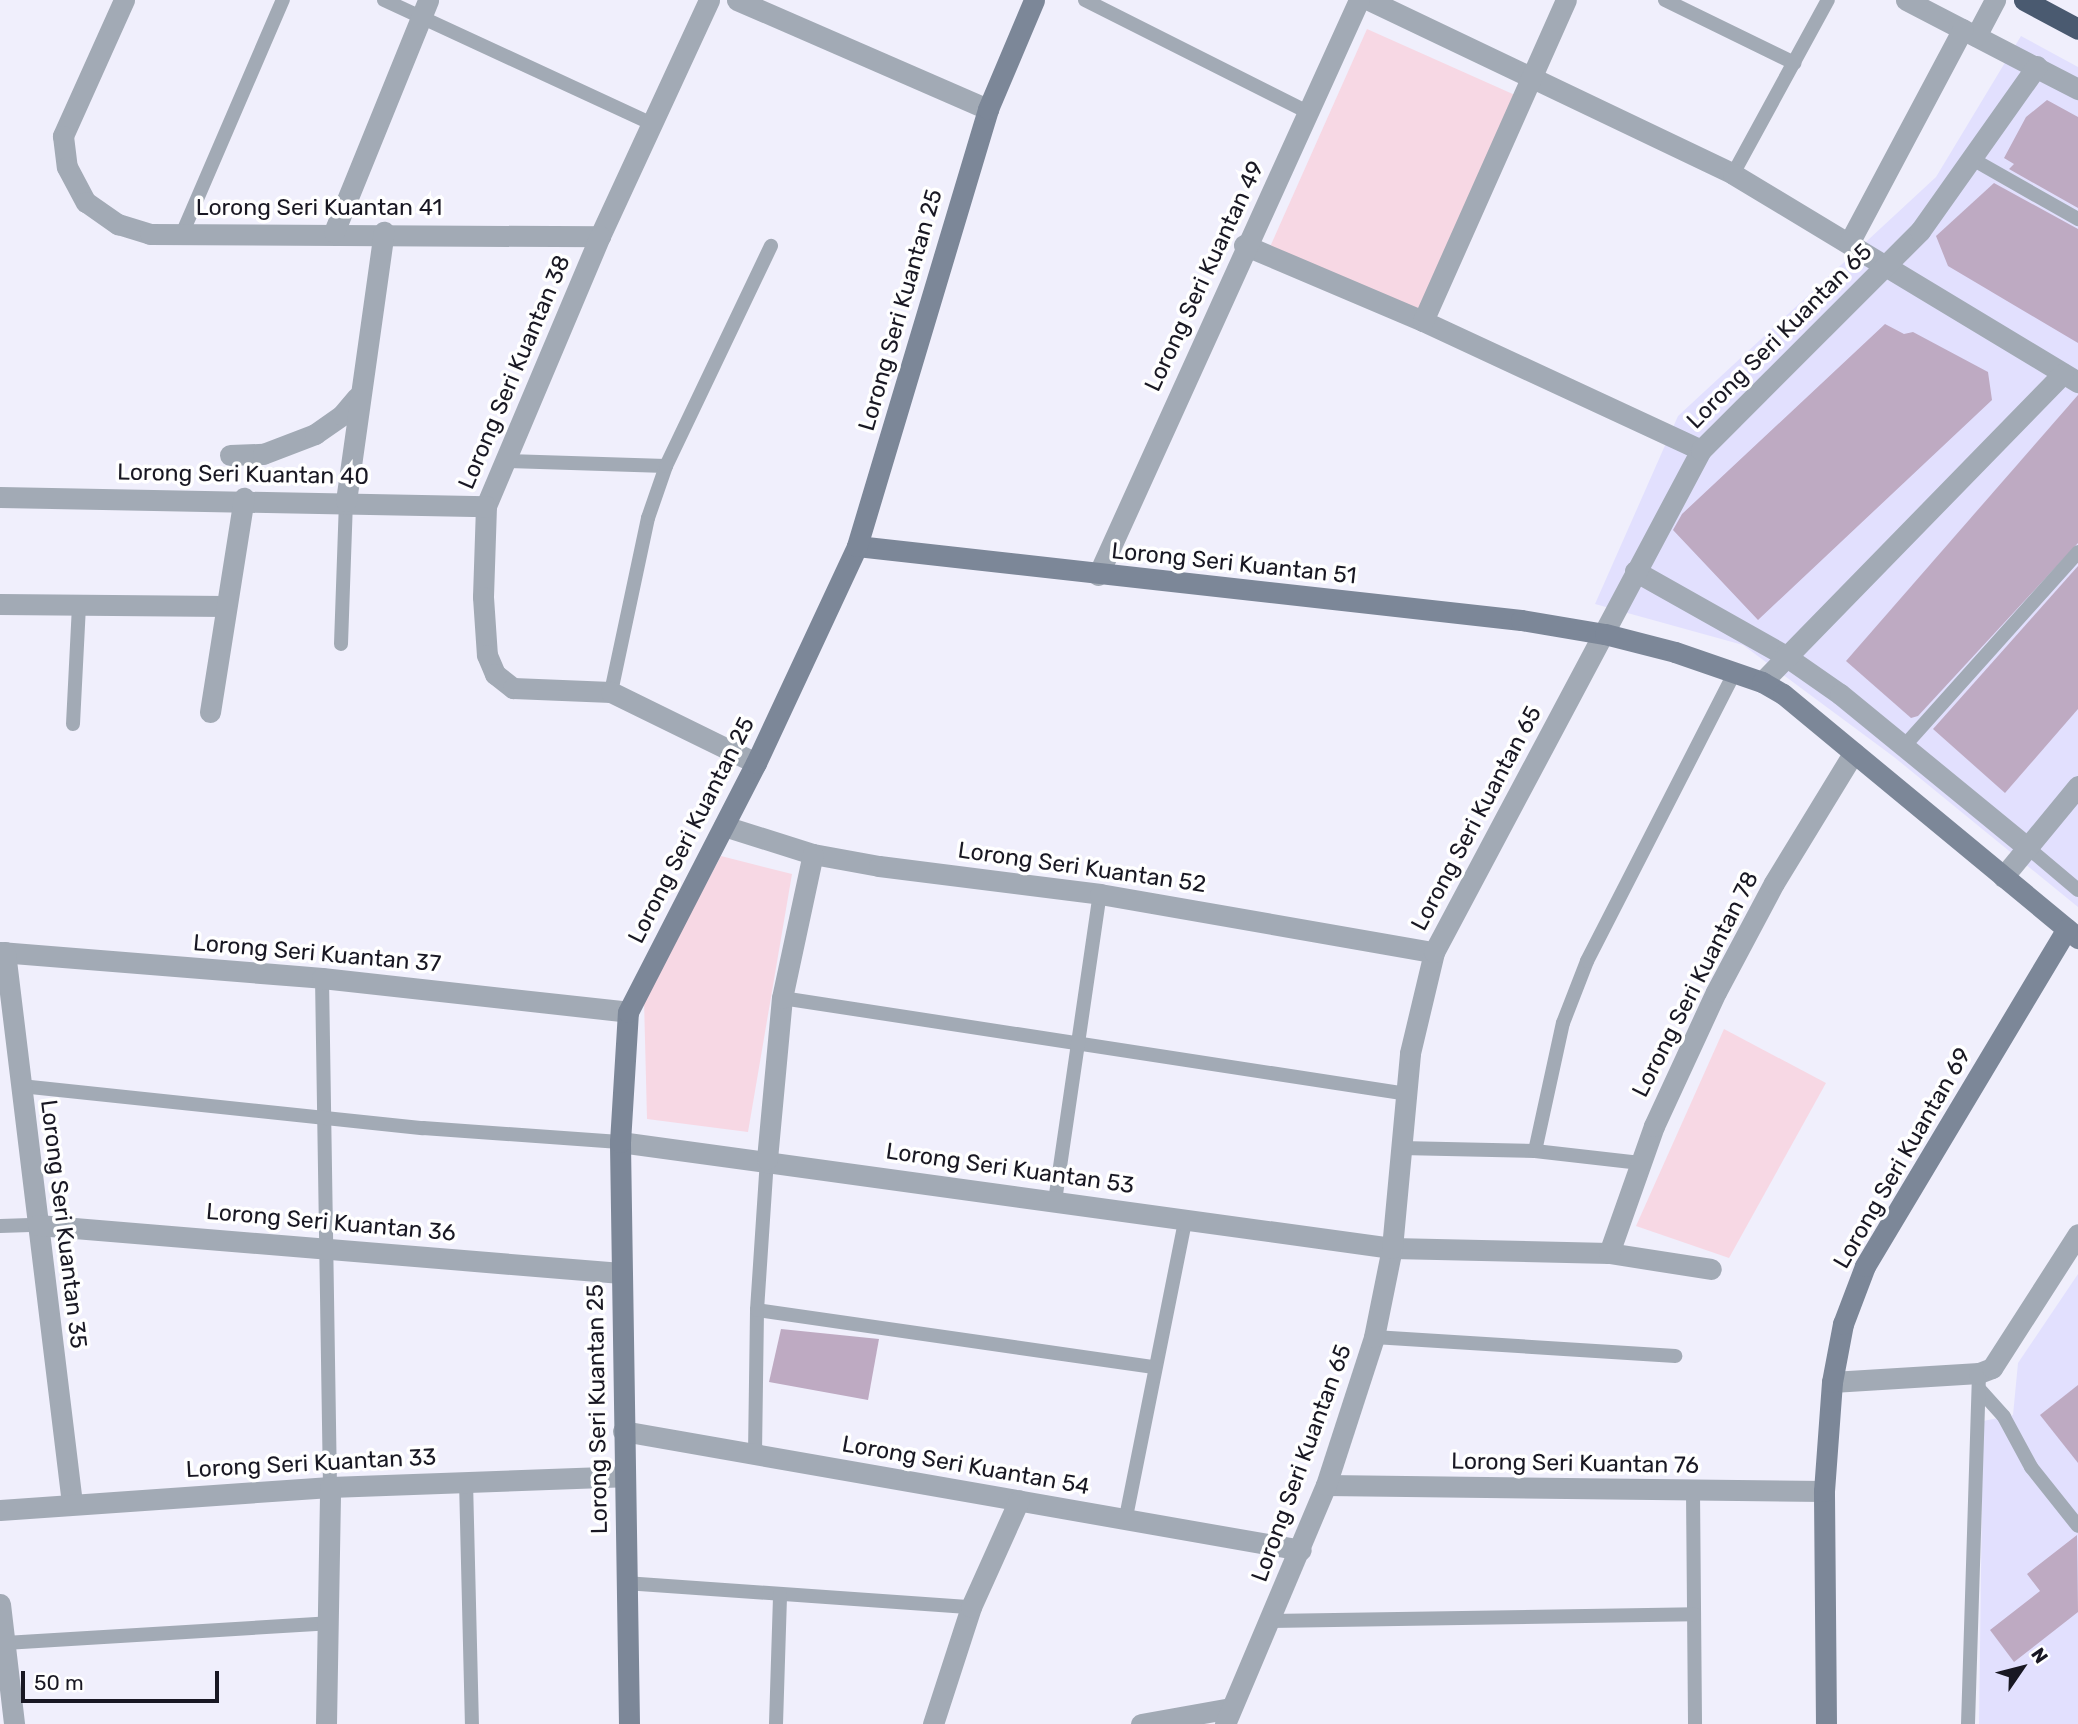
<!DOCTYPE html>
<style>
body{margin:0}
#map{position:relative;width:2078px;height:1724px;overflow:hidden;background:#f0effc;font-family:Rubik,sans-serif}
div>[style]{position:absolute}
.built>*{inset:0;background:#e2e0fe}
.green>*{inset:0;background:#f7d8e4;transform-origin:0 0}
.building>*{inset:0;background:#beaac2}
.lane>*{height:14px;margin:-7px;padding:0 7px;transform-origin:7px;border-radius:7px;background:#a2aab5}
.street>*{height:21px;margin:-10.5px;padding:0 10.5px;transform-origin:10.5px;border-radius:10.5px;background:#a2aab5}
.secondary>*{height:21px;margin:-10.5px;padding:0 10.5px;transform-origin:10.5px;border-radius:10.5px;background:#7c8798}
.highway>*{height:21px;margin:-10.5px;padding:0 10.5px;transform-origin:10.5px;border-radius:10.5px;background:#4a5a70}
span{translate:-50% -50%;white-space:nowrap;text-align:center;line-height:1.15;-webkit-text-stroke:7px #fff;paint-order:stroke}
.street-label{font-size:23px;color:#191823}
.north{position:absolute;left:1987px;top:1633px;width:70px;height:70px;-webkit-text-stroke:5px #fff;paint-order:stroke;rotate:55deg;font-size:19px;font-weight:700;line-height:28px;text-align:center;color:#191823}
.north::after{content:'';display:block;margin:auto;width:24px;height:32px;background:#191823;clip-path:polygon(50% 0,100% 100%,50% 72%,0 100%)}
.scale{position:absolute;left:21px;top:1671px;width:198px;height:32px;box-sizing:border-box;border:4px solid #191823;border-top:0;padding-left:9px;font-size:21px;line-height:24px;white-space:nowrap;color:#191823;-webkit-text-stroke:5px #fff;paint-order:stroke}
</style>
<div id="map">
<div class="built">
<div style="clip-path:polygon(2021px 36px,2078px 67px,2078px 907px,1894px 757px,1743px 645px,1595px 604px,1678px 416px,1936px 177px)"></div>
<div style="clip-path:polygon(2078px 1274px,2078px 1724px,1979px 1724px,1983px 1421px,2013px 1415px,2018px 1363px)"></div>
</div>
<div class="green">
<div style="left:1367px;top:29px;width:162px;height:238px;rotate:24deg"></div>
<div style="clip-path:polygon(721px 856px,792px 874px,748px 1132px,647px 1119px,644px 1000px)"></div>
<div style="clip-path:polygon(1724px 1029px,1826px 1083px,1729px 1258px,1636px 1226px)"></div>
</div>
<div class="building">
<div style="clip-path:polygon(2047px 100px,2078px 117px,2078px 208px,2009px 169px,2014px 164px,2004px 158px,2026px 117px)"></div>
<div style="clip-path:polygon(1994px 183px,2078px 229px,2078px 343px,1948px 266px,1936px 236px)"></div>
<div style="clip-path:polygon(1885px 324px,1904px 334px,1913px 332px,1988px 372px,1992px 400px,1758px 620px,1673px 530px,1682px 514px)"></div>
<div style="clip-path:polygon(2078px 395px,2078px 543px,1918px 716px,1911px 718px,1846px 661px)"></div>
<div style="clip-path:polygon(2078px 566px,2078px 709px,2005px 793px,1933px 729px)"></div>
<div style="clip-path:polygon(781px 1329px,879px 1339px,868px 1400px,769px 1382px)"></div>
<div style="clip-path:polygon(2078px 1385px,2078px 1463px,2040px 1415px)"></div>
<div style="clip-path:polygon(2077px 1535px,2078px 1612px,2014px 1662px,1990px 1630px,2040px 1591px,2027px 1574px)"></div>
</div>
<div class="lane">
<div style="left:384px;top:0;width:295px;rotate:24.8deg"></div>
<div style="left:1085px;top:0;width:252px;rotate:26.7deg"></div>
<div style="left:1665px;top:0;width:144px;rotate:26deg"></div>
<div style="left:1974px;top:160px;width:120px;rotate:29.6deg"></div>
<div style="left:1733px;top:174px;width:198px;rotate:-61.4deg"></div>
<div style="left:182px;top:234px;width:255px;rotate:-66.7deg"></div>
<div style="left:505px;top:461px;width:161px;rotate:1.8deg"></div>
<div style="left:341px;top:644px;width:143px;rotate:-88deg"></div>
<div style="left:611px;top:692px;width:178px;rotate:-78deg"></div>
<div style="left:648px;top:518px;width:55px;rotate:-70.9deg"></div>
<div style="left:666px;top:466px;width:244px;rotate:-64.5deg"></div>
<div style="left:73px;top:724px;width:119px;rotate:-87.1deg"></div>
<div style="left:1906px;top:744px;width:258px;rotate:-48.1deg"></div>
<div style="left:2026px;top:846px;width:68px;rotate:40.2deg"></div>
<div style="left:322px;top:978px;width:509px;rotate:89.1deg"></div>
<div style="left:782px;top:998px;width:632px;rotate:8.73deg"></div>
<div style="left:21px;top:1086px;width:404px;rotate:6deg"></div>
<div style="left:423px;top:1128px;width:197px;rotate:4.1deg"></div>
<div style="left:1401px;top:1148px;width:134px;rotate:1.3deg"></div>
<div style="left:1535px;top:1151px;width:106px;rotate:6.5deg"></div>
<div style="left:1535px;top:1151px;width:131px;rotate:-77.7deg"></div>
<div style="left:1563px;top:1023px;width:66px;rotate:-68.8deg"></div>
<div style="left:1587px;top:961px;width:325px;rotate:-62.9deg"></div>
<div style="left:1055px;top:1201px;width:310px;rotate:-81.7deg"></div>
<div style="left:0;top:1226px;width:38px;rotate:-2deg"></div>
<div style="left:757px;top:1310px;width:401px;rotate:8.2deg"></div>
<div style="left:1374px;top:1337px;width:302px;rotate:3.6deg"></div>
<div style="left:1980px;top:1390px;width:36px;rotate:48deg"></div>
<div style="left:2004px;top:1417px;width:57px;rotate:61.6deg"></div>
<div style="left:2031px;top:1467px;width:75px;rotate:51.5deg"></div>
<div style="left:755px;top:1454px;width:144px;rotate:-89.2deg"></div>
<div style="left:757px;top:1310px;width:151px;rotate:-86.2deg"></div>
<div style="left:466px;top:1481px;width:243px;rotate:88.6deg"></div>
<div style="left:1693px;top:1492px;width:232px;rotate:89.5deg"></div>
<div style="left:1125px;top:1522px;width:307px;rotate:-78.7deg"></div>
<div style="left:625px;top:1583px;width:347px;rotate:4deg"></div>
<div style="left:1270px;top:1621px;width:424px;rotate:-0.9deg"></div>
<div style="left:5px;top:1643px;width:324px;rotate:-3.5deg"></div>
<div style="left:776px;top:1724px;width:130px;rotate:-88.2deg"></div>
<div style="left:1968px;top:1724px;width:351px;rotate:-88.2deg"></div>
</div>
<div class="street">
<div style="left:124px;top:0;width:149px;rotate:114.2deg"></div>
<div style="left:63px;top:136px;width:31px;rotate:83deg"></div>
<div style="left:67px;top:167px;width:40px;rotate:62deg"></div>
<div style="left:86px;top:202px;width:39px;rotate:35deg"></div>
<div style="left:118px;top:224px;width:34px;rotate:17deg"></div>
<div style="left:150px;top:234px;width:450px;rotate:0.3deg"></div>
<div style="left:709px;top:0;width:260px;rotate:114.8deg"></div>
<div style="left:600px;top:236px;width:293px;rotate:112.9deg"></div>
<div style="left:486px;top:506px;width:91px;rotate:91.9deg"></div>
<div style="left:483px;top:597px;width:58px;rotate:86.1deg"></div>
<div style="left:487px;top:655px;width:21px;rotate:67deg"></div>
<div style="left:495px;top:674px;width:23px;rotate:38deg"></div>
<div style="left:513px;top:688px;width:98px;rotate:2.3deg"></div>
<div style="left:611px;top:692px;width:161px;rotate:26.1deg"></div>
<div style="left:737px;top:0;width:274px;rotate:23.5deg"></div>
<div style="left:1369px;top:0;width:403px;rotate:25.5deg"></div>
<div style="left:1733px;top:174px;width:403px;rotate:31.1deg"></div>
<div style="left:1906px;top:0;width:194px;rotate:27.4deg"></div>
<div style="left:1976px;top:36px;width:41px;rotate:-62.2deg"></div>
<div style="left:334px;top:232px;width:250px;rotate:-67.9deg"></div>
<div style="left:1849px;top:243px;width:242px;rotate:-62deg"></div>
<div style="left:1244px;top:245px;width:194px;rotate:23deg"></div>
<div style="left:1423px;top:321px;width:306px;rotate:24.9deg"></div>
<div style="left:1423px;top:321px;width:351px;rotate:-66deg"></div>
<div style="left:230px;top:455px;width:33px;rotate:-2deg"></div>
<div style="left:263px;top:454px;width:56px;rotate:-21deg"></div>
<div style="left:315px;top:434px;width:33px;rotate:-35deg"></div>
<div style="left:342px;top:415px;width:23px;rotate:-50deg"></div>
<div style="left:0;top:497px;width:486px;rotate:1.1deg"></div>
<div style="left:346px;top:501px;width:272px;rotate:-82deg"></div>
<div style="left:1635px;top:571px;width:171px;rotate:29.4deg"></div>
<div style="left:1784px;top:655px;width:68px;rotate:34.9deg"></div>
<div style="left:1840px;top:694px;width:240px;rotate:39.3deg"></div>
<div style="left:1098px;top:575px;width:631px;rotate:-65.59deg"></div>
<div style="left:0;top:604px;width:225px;rotate:0.5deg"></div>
<div style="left:1762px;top:682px;width:431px;rotate:-45.7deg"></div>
<div style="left:210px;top:712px;width:217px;rotate:-81deg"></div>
<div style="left:724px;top:826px;width:93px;rotate:17.5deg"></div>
<div style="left:813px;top:854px;width:67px;rotate:10.3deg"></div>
<div style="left:879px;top:866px;width:223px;rotate:7.2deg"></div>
<div style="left:1100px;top:894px;width:339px;rotate:9.9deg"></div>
<div style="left:2003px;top:877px;width:118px;rotate:-50.5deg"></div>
<div style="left:0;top:952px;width:323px;rotate:4.6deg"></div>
<div style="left:322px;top:978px;width:308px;rotate:6.3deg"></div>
<div style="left:5px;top:952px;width:555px;rotate:83.07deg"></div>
<div style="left:620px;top:1142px;width:779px;rotate:7.82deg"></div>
<div style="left:1392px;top:1248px;width:217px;rotate:1.3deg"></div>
<div style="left:1609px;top:1253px;width:103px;rotate:8.9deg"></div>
<div style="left:767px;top:1159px;width:162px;rotate:-84.7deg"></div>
<div style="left:782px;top:998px;width:147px;rotate:-77.9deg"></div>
<div style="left:38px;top:1225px;width:585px;rotate:4.71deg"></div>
<div style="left:1609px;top:1253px;width:135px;rotate:-70.5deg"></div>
<div style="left:1654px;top:1126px;width:148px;rotate:-65.2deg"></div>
<div style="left:1716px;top:992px;width:123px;rotate:-62deg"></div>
<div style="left:1774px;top:883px;width:153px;rotate:-58.6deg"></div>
<div style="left:1832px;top:1382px;width:147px;rotate:-3.5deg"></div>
<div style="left:1979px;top:1373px;width:14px;rotate:-21deg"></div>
<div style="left:1992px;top:1368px;width:159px;rotate:-57.3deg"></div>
<div style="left:623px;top:1431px;width:688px;rotate:9.95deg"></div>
<div style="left:1326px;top:1485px;width:498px;rotate:0.7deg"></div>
<div style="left:0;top:1510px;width:331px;rotate:-4deg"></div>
<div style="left:330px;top:1487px;width:294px;rotate:-2.1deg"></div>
<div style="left:0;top:1604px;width:121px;rotate:83.3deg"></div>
<div style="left:326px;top:1724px;width:237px;rotate:-89deg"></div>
<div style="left:933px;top:1724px;width:123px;rotate:-72deg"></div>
<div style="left:971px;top:1607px;width:117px;rotate:-65.8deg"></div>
<div style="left:1141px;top:1724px;width:91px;rotate:-10.1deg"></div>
<div style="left:1225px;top:1724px;width:259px;rotate:-67.1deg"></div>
<div style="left:1326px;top:1485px;width:156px;rotate:-72deg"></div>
<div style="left:1374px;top:1337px;width:91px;rotate:-78.6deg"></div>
<div style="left:1392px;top:1248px;width:196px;rotate:-84.7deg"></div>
<div style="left:1410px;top:1053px;width:104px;rotate:-76.6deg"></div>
<div style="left:1434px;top:952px;width:569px;rotate:-61.99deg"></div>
<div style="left:1701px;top:450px;width:310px;rotate:-45deg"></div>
<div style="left:1920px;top:231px;width:202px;rotate:-54.7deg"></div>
</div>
<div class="secondary">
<div style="left:857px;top:546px;width:668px;rotate:6.36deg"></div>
<div style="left:1521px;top:620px;width:85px;rotate:9.5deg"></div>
<div style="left:1605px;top:634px;width:72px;rotate:14.4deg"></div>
<div style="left:1675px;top:652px;width:92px;rotate:19deg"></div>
<div style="left:1762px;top:682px;width:24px;rotate:30deg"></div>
<div style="left:1783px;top:694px;width:383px;rotate:39.6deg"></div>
<div style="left:629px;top:1724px;width:582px;rotate:-90.89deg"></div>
<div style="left:620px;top:1142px;width:130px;rotate:-86.5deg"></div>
<div style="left:628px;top:1012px;width:280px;rotate:-62.8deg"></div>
<div style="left:756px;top:763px;width:239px;rotate:-65deg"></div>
<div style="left:857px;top:546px;width:456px;rotate:-73.3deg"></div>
<div style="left:988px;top:109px;width:118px;rotate:-67.1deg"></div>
<div style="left:1826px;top:1724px;width:233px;rotate:-90.5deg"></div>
<div style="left:1824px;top:1491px;width:109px;rotate:-85.8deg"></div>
<div style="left:1832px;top:1382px;width:59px;rotate:-79.3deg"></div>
<div style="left:1843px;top:1324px;width:62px;rotate:-69.2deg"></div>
<div style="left:1865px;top:1266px;width:393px;rotate:-59.1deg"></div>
</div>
<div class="highway">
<div style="left:2024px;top:0;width:61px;rotate:28.2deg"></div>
</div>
<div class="street-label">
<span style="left:319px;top:207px">Lorong Seri Kuantan 41</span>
<span style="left:1204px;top:276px;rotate:-65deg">Lorong Seri Kuantan 49</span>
<span style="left:900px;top:310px;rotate:-74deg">Lorong Seri Kuantan 25</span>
<span style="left:1779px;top:336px;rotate:-45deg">Lorong Seri Kuantan 65</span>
<span style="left:514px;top:372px;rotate:-67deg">Lorong Seri Kuantan 38</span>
<span style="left:243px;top:474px;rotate:1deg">Lorong Seri Kuantan 40</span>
<span style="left:1234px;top:563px;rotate:6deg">Lorong Seri Kuantan 51</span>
<span style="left:1476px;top:818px;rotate:-62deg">Lorong Seri Kuantan 65</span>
<span style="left:691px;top:830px;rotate:-63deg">Lorong Seri Kuantan 25</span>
<span style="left:1082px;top:867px;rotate:8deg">Lorong Seri Kuantan 52</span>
<span style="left:317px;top:953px;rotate:5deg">Lorong Seri Kuantan 37</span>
<span style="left:1695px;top:984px;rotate:-63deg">Lorong Seri Kuantan 78</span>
<span style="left:1902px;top:1158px;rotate:-60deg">Lorong Seri Kuantan 69</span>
<span style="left:1010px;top:1168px;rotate:8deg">Lorong Seri Kuantan 53</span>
<span style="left:331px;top:1222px;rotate:5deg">Lorong Seri Kuantan 36</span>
<span style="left:64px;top:1224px;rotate:83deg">Lorong Seri Kuantan 35</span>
<span style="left:597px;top:1409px;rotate:-91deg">Lorong Seri Kuantan 25</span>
<span style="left:311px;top:1463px;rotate:-3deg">Lorong Seri Kuantan 33</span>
<span style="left:1301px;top:1463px;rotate:-70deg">Lorong Seri Kuantan 65</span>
<span style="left:1575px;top:1463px;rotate:1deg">Lorong Seri Kuantan 76</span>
<span style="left:966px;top:1465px;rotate:10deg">Lorong Seri Kuantan 54</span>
</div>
<div class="north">N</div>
<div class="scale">50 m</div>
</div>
